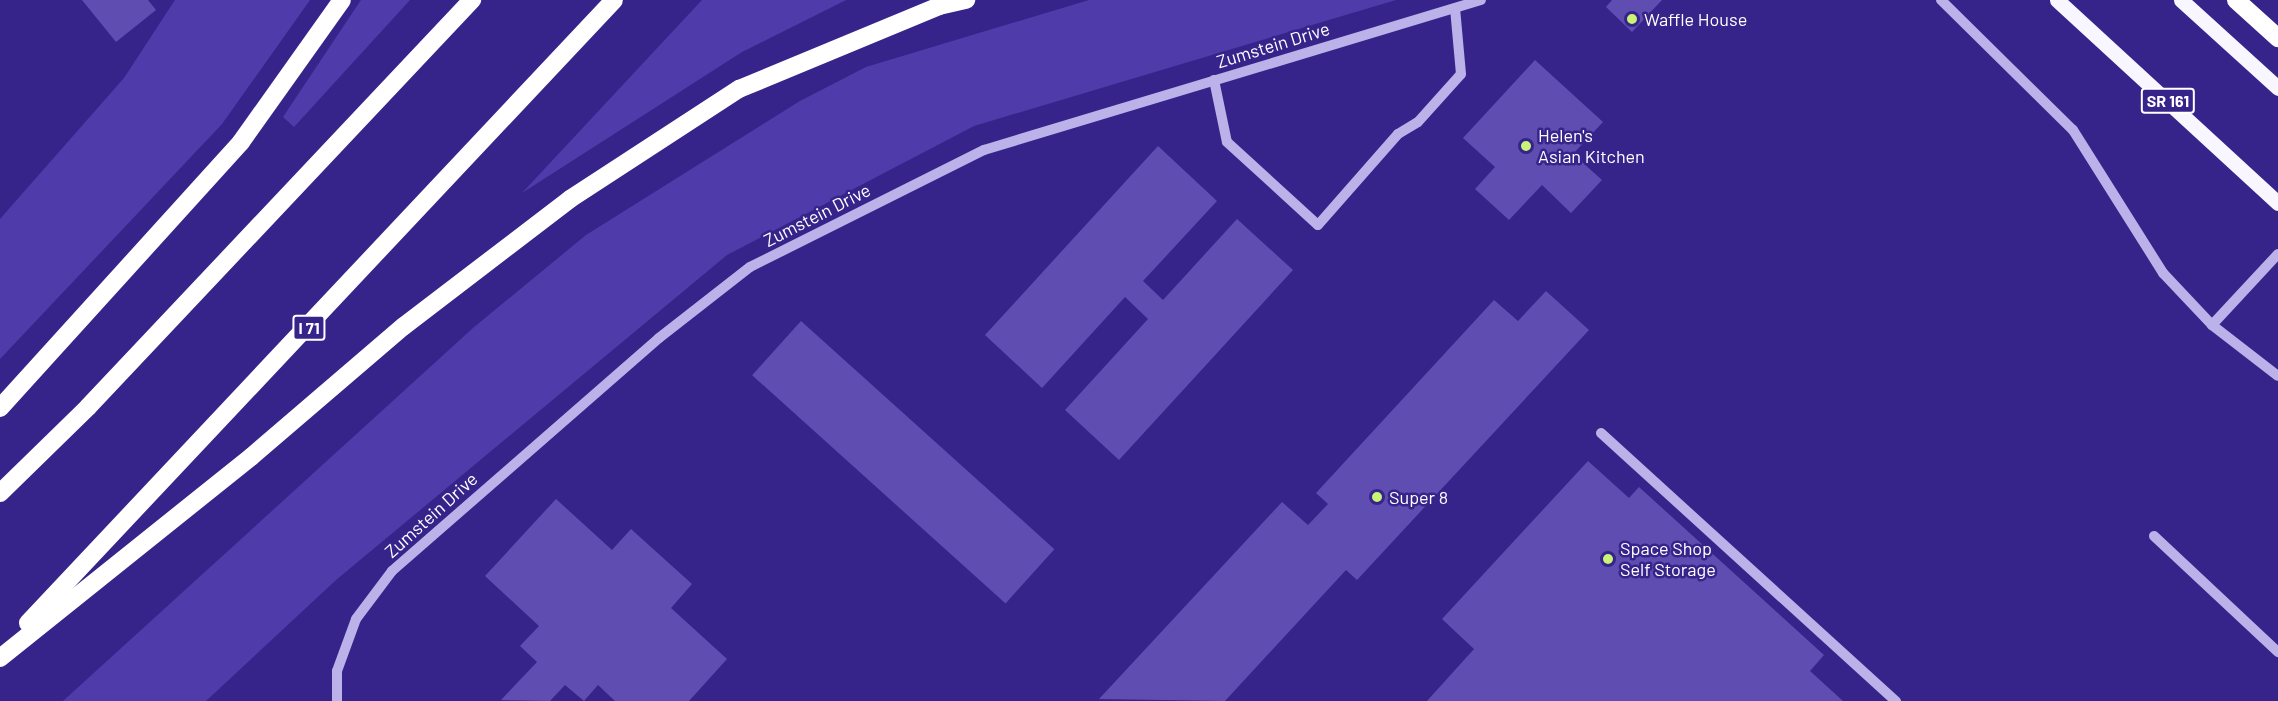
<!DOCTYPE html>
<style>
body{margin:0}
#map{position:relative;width:2278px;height:701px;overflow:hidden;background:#37248b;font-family:Barlow,sans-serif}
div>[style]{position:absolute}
.green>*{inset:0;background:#4f3caa}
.building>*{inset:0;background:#5f4db2;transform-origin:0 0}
.minor>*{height:10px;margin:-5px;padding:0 5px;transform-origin:5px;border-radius:5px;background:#bcb2ea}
.major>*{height:15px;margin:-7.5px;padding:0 7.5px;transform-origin:7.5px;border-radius:7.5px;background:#f8f6fe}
.highway>*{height:18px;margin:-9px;padding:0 9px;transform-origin:9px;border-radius:9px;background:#fff}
.dots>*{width:16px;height:16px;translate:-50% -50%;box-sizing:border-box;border:3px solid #37248b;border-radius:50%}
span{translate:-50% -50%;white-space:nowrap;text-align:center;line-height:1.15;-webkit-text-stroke:5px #37248b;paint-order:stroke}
.shield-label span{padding:2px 4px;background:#37248b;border:2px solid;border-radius:4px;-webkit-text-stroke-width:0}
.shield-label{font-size:16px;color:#fff;font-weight:700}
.poi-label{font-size:18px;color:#fff}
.left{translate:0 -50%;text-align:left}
.street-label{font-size:18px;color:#fff}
</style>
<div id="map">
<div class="green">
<div style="clip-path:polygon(175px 0,310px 0,222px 124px,0 359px,0 219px,124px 78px)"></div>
<div style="clip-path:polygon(361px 0,410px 0,294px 127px,283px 117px)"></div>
<div style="clip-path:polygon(702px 0,846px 0,742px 52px,522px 193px)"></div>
<div style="clip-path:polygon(1089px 0,1396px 0,974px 126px,727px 255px,336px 580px,206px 701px,63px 701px,473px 328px,586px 235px,800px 101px,866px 67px)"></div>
</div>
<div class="building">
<div style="clip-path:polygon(82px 0,148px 0,156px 10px,116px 42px)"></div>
<div style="clip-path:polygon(1612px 0,1662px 0,1632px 32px,1606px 7px)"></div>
<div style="clip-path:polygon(1535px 60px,1603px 122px,1573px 154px,1602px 180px,1571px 213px,1542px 185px,1509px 220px,1475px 189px,1495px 167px,1463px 138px)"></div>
<div style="clip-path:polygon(1158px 146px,1217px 201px,1143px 281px,1163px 300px,1237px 219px,1293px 270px,1119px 460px,1065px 410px,1148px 319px,1125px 297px,1042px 388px,985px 335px)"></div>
<div style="clip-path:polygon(1546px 291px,1589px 330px,1357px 580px,1346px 570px,1225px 701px,1099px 699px,1282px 502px,1308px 525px,1328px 504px,1316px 493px,1494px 300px,1518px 321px)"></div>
<div style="left:801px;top:321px;width:341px;height:73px;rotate:42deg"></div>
<div style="clip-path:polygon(1588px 461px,1629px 498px,1639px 487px,1824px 655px,1810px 671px,1843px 701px,1427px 701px,1474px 649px,1442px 619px)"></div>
<div style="clip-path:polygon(556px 499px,612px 550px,631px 529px,692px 584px,671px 608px,727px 659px,689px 701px,615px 701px,598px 685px,584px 701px,565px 685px,550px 701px,501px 700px,537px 662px,520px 646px,539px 626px,485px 576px)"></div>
</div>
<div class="minor">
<div style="left:1941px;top:0;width:185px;rotate:44.6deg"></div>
<div style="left:2073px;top:130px;width:169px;rotate:57.8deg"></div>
<div style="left:2163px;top:273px;width:71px;rotate:46.7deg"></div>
<div style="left:2212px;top:325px;width:83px;rotate:37.7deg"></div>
<div style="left:1214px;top:80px;width:63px;rotate:78.2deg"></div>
<div style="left:1227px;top:142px;width:123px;rotate:42.4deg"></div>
<div style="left:1318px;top:225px;width:121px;rotate:-48.7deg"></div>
<div style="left:1398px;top:134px;width:23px;rotate:-31deg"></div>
<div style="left:1418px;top:122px;width:64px;rotate:-48.1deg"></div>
<div style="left:1461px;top:74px;width:66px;rotate:-95.2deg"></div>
<div style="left:2212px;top:325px;width:97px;rotate:-47.1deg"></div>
<div style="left:1601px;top:433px;width:399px;rotate:42.3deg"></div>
<div style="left:2154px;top:536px;width:170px;rotate:43.1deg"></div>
<div style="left:337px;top:701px;width:30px;rotate:-90deg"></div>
<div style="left:337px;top:671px;width:55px;rotate:-69.9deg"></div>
<div style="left:356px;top:619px;width:60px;rotate:-53.1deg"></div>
<div style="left:392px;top:571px;width:354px;rotate:-41.1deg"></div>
<div style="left:659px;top:338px;width:115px;rotate:-38deg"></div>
<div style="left:750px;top:267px;width:262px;rotate:-26.6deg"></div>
<div style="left:984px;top:150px;width:519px;rotate:-16.79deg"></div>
</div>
<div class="major">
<div style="left:2057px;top:0;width:300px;rotate:42.6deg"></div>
<div style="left:2181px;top:0;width:131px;rotate:42.2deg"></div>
</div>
<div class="highway">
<div style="left:2236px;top:0;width:57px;rotate:42.1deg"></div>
<div style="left:0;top:408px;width:359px;rotate:-47.8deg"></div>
<div style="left:241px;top:142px;width:174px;rotate:-54.6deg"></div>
<div style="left:0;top:493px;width:123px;rotate:-44.3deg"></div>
<div style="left:88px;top:407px;width:560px;rotate:-46.67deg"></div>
<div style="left:28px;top:623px;width:855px;rotate:-46.75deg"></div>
<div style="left:0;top:658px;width:322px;rotate:-38.7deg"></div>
<div style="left:251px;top:457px;width:201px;rotate:-40.6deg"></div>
<div style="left:404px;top:326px;width:209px;rotate:-37.4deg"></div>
<div style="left:570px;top:199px;width:202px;rotate:-33.1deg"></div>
<div style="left:739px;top:89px;width:217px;rotate:-22.5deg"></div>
<div style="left:939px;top:6px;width:28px;rotate:-13deg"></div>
</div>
<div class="dots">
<div style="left:1632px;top:19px;background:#caf476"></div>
<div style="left:1526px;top:146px;background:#caf476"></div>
<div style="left:1377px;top:497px;background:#caf476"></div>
<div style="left:1608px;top:559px;background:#caf476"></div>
</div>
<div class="shield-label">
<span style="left:2168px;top:101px">SR 161</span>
<span style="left:309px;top:328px">I 71</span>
</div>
<div class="poi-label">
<span class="left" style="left:1644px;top:19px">Waffle House</span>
<span class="left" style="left:1538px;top:146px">Helen's<br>Asian Kitchen</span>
<span class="left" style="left:1389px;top:497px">Super 8</span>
<span class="left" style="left:1620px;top:559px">Space Shop<br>Self Storage</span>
</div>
<div class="street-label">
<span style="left:1273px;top:45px;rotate:-17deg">Zumstein Drive</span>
<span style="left:817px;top:215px;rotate:-27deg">Zumstein Drive</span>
<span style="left:431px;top:515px;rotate:-42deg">Zumstein Drive</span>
</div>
</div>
